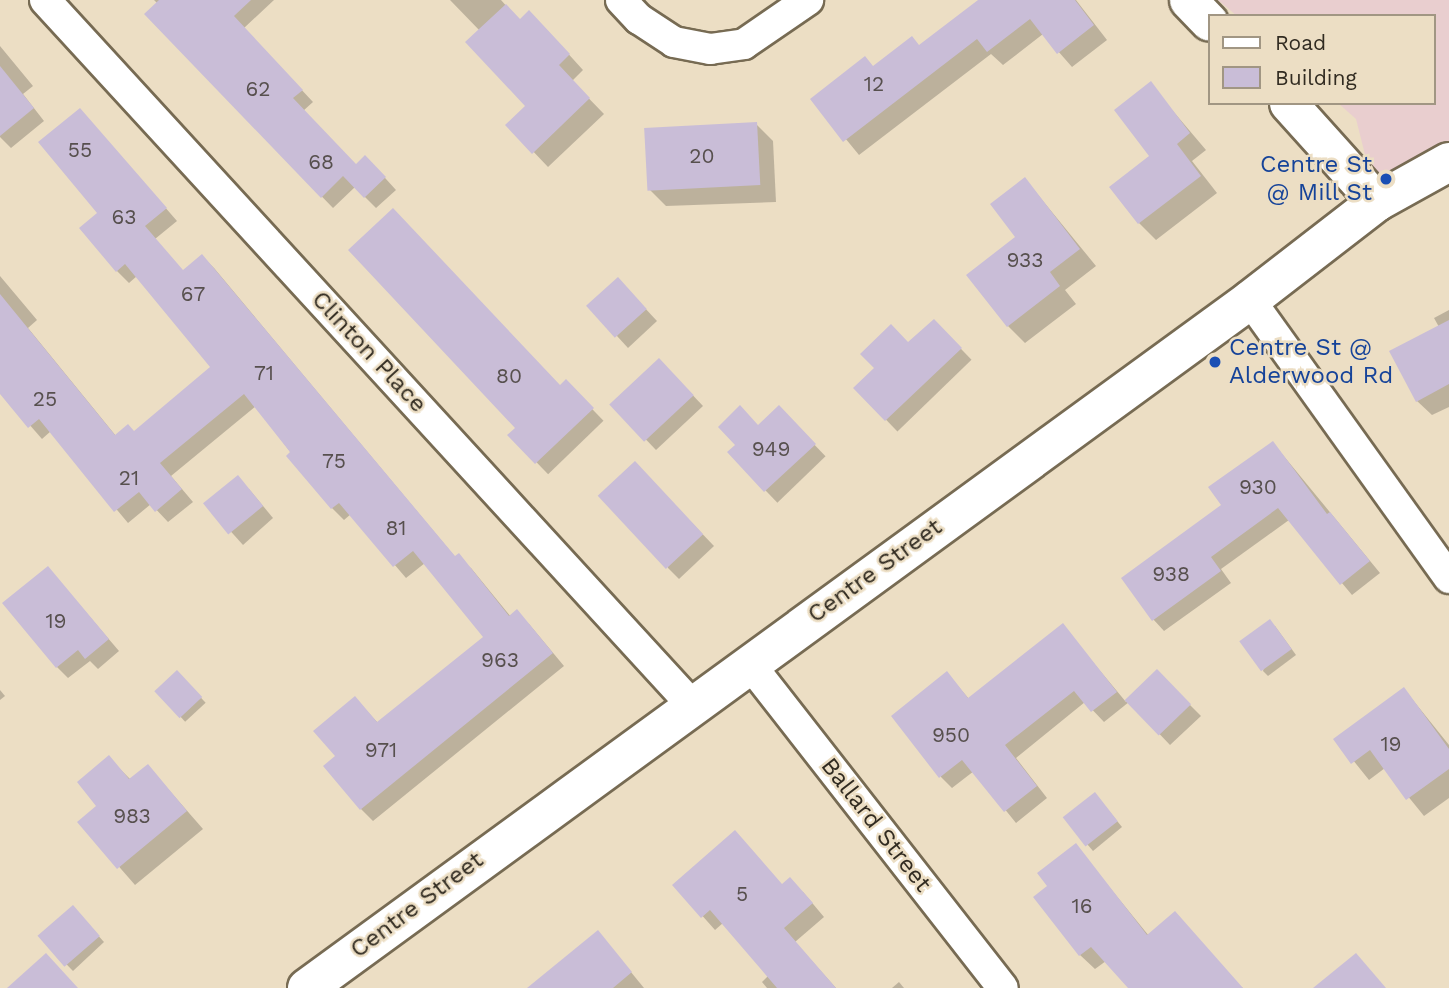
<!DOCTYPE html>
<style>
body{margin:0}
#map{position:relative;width:1449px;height:988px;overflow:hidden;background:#ecdec4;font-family:"Work Sans",sans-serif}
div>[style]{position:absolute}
.education>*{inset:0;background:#e9cecf}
.shadow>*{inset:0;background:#0003;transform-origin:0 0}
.building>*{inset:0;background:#c9bdd7;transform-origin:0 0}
.roads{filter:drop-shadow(2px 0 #776b53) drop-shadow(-2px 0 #776b53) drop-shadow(0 2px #776b53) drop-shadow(0 -2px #776b53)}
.minor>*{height:30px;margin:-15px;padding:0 15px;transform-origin:15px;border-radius:15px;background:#fff}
.tertiary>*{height:37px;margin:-18.5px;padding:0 18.5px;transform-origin:18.5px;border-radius:18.5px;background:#fff}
.primary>*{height:38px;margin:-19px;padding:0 19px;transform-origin:19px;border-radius:19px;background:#fff}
.dots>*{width:19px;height:19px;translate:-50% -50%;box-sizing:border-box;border:4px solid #ecdec4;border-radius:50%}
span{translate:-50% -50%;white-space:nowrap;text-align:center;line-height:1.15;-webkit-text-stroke:5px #ecdec4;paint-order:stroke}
.number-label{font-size:21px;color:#57504e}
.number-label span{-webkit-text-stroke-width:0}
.transit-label{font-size:24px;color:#164399}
.right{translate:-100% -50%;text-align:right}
.left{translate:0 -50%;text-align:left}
.street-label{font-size:24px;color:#312b21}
.legend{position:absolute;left:1208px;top:14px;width:228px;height:91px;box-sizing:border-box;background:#ecdec4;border:2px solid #a19683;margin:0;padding:9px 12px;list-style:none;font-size:21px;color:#312b21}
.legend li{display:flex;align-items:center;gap:14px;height:35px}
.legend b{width:35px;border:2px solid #a19683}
</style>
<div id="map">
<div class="education">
<div style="clip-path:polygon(1218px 0,1449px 0,1449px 162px,1377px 202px,1356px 119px,1338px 103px,1433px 103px,1433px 16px,1237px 16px)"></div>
</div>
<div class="shadow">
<div style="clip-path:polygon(154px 0,274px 0,244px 28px,313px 102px,303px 111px,356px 166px,376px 168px,396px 190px,376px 208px,355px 187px,333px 208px,146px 15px,158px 4px)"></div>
<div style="clip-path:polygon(450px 0,501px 0,520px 21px,544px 27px,583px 70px,572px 81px,604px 114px,548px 167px,508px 125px,527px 106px,480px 31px)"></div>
<div style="clip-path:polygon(981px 0,1076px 0,1107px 40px,1072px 67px,1043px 34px,1003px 65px,991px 54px,859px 155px,813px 99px,920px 46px)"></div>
<div style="clip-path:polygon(0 46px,33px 86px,23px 94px,44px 121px,11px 148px,0 137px)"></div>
<div style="clip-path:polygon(1150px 84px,1206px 150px,1192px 161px,1217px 193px,1156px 240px,1139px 223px,1152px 156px)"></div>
<div style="clip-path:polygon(91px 122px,177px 221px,155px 239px,183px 272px,202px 256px,214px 268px,456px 558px,471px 568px,511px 617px,529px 624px,564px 666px,373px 821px,361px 809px,337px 757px,355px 698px,378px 723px,486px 638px,425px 563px,406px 578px,351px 514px,344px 520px,332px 508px,256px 406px,171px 476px,193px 502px,168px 522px,151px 504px,128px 523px,51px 431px,42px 439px,0 391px,0 276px,37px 320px,28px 328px,116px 436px,134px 433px,213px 368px,137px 276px,129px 283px,117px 271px,100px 213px)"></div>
<div style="clip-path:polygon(756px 124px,773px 141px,776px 202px,666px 206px,649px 189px)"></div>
<div style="clip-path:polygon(1025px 179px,1096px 266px,1065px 290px,1076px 304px,1025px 343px,1008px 326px)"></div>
<div style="clip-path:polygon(629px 291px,657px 321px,628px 348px,617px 336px)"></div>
<div style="clip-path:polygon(1449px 310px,1449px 407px,1432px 415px,1417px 401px,1439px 327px,1434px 318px)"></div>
<div style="left:934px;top:321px;width:54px;height:103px;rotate:46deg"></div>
<div style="clip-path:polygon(669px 370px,703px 406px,656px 450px,612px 404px)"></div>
<div style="left:566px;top:382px;width:54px;height:77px;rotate:46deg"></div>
<div style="left:779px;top:408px;width:67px;height:67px;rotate:46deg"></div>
<div style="clip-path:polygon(1273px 443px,1380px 573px,1352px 595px,1289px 520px,1221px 569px,1231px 583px,1164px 631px,1153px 619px,1224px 506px)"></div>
<div style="clip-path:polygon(646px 475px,714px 546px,679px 579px,668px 568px)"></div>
<div style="clip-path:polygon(249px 489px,273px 518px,243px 545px,207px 505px)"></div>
<div style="clip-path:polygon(48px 568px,119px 651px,98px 669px,90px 661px,68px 678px,57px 667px)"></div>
<div style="clip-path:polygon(1062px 625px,1126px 702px,1157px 672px,1201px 716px,1170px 745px,1129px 702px,1104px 722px,1085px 702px,1016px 758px,1047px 798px,1016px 823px,974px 771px,952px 788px,941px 777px,947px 673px,969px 699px)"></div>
<div style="clip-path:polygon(1275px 626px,1296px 655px,1268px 676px,1263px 671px)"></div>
<div style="left:177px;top:672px;width:42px;height:28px;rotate:47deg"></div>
<div style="clip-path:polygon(1404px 689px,1449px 745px,1449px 798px,1424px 816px,1385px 768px,1369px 780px,1336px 739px)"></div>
<div style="clip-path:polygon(0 690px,5px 696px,0 700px)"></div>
<div style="clip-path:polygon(109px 758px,131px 780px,148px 766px,203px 829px,135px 885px,80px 822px,99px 806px)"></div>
<div style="clip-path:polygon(1100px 800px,1122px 827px,1093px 851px,1065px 818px)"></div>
<div style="clip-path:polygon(1076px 846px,1149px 936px,1243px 988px,1130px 988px,1106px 961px,1095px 969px,1080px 955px,1049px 887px)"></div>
<div style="clip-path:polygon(675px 885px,783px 886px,803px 892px,824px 917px,795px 942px,836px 988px,767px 988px,762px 982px,768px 976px,723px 923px,715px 930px)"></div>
<div style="clip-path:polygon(78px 913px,104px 942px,73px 971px,40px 937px)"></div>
<div style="clip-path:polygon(608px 944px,644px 988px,530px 988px)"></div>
<div style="clip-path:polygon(899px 982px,904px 988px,892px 988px)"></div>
</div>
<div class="building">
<div style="clip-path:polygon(159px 0,251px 0,234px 16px,303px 90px,293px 98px,356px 164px,365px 155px,386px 177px,364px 198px,343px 176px,321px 198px,144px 14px)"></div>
<div style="clip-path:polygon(978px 0,1075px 0,1094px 25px,1057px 54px,1030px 19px,987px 52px,977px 39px,843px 142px,810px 99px,865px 56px,873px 66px,912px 36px,919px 45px)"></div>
<div style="clip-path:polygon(506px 4px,520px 19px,529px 10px,570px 54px,559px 65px,590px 98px,532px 154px,505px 125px,525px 106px,465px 42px)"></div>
<div style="clip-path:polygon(0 66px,34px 108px,0 136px)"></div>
<div style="clip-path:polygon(1151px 81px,1190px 133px,1177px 144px,1201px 176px,1138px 224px,1109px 187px,1149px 156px,1114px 110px)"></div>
<div style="clip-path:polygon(80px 108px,167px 208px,145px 226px,183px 270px,202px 254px,455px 556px,459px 553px,509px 616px,517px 609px,553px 653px,360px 810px,323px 766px,335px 756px,313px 731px,355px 696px,377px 722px,483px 637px,413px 551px,393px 567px,339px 503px,331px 509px,286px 456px,290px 452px,244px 394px,160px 463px,182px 489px,155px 512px,139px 492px,114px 512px,39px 419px,28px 428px,0 394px,0 294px,115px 435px,128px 424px,134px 431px,210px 367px,125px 264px,116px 272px,79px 228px,97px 213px,38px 142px)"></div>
<div style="left:757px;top:122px;width:63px;height:113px;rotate:87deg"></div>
<div style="clip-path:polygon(1025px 177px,1080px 249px,1050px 272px,1060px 286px,1007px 327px,966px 275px,1015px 237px,990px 204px)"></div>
<div style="clip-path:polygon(393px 208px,560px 385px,566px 379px,594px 408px,535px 464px,507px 435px,515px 428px,348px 250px)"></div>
<div style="left:618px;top:277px;width:43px;height:43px;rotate:48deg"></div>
<div style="clip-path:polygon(934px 319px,962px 348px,885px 421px,853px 388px,874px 368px,860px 354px,891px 324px,908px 342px)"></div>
<div style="clip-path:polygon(1449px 320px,1449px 384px,1416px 402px,1389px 351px)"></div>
<div style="left:659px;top:358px;width:51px;height:68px;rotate:47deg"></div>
<div style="clip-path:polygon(740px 405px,758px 425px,779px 405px,816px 444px,764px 492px,727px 452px,735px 445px,718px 427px)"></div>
<div style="clip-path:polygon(1273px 441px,1327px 514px,1330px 512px,1370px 561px,1340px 585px,1278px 508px,1211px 557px,1221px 571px,1152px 621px,1121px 578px,1221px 505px,1208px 487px)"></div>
<div style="left:635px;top:461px;width:100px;height:51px;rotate:47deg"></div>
<div style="left:238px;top:475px;width:40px;height:45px;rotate:51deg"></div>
<div style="clip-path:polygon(48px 566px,109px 639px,85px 659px,78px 650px,56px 668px,2px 603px)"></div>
<div style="left:1270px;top:619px;width:37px;height:38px;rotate:54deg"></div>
<div style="clip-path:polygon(1063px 623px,1117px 692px,1091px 712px,1074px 691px,1005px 745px,1037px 786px,1004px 812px,962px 760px,939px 778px,891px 716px,947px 671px,968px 698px)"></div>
<div style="left:1157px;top:669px;width:49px;height:45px;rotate:46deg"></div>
<div style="left:177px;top:670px;width:37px;height:31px;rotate:47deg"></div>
<div style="clip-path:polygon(1404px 687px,1449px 749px,1449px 769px,1406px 800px,1370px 750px,1351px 764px,1333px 739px)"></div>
<div style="clip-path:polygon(109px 755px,129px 779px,148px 764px,187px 811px,117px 869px,77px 822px,96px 806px,77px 782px)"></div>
<div style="left:1095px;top:792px;width:37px;height:41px;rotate:52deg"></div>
<div style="clip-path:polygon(735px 830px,782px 884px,790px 877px,813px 903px,784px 928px,836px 988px,777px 988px,710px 910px,701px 918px,672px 885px)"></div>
<div style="clip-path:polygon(1076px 843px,1147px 935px,1175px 911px,1243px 988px,1128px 988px,1091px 947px,1079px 956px,1033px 897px,1047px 886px,1037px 873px)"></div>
<div style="left:73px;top:905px;width:41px;height:47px;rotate:49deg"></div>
<div style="clip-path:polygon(598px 930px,632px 972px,613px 988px,527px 988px)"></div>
<div style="clip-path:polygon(46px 953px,78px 988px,7px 988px)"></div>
<div style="clip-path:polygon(1356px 953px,1386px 988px,1313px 988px)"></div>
</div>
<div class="roads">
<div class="minor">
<div style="left:45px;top:0;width:957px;rotate:47.46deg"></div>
<div style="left:621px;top:0;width:26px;rotate:47deg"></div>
<div style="left:639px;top:19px;width:42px;rotate:33.3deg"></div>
<div style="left:674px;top:42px;width:37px;rotate:11deg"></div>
<div style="left:710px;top:49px;width:34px;rotate:-8deg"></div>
<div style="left:744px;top:44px;width:78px;rotate:-34.5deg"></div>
<div style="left:1250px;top:300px;width:342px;rotate:54.4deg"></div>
<div style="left:749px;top:663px;width:412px;rotate:52deg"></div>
</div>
<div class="tertiary">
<div style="left:1188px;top:0;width:30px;rotate:46deg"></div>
<div style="left:1288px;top:103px;width:133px;rotate:48deg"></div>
</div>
<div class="primary">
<div style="left:307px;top:988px;width:1167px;rotate:-36.11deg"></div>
<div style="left:1250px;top:300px;width:160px;rotate:-37.7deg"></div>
<div style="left:1377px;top:202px;width:82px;rotate:-29.1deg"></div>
</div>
</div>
<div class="dots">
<div style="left:1386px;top:179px;background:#1a4fb4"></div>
<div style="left:1215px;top:362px;background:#1a4fb4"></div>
</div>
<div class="number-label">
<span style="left:874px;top:84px">12</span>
<span style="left:258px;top:89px">62</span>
<span style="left:80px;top:150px">55</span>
<span style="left:702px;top:156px">20</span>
<span style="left:321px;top:162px">68</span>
<span style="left:124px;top:217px">63</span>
<span style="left:1025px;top:260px">933</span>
<span style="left:193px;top:294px">67</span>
<span style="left:264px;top:373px">71</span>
<span style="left:509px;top:376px">80</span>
<span style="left:45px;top:399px">25</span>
<span style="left:771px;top:449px">949</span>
<span style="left:334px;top:461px">75</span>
<span style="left:129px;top:478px">21</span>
<span style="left:1258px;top:487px">930</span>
<span style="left:396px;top:528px">81</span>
<span style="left:1171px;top:574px">938</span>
<span style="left:56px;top:621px">19</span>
<span style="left:500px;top:660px">963</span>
<span style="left:951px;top:735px">950</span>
<span style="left:1391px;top:744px">19</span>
<span style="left:381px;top:750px">971</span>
<span style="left:132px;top:816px">983</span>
<span style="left:742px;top:894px">5</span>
<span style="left:1082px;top:906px">16</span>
</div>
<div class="transit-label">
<span class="right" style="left:1372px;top:179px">Centre St<br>@ Mill St</span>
<span class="left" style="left:1229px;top:362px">Centre St @<br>Alderwood Rd</span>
</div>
<div class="street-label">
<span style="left:369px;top:352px;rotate:47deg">Clinton Place</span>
<span style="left:875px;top:571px;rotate:-36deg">Centre Street</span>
<span style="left:876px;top:825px;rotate:52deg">Ballard Street</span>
<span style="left:417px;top:905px;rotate:-37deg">Centre Street</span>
</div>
<ul class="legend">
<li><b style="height:9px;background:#fff"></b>Road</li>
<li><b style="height:19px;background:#c9bdd7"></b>Building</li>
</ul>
</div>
